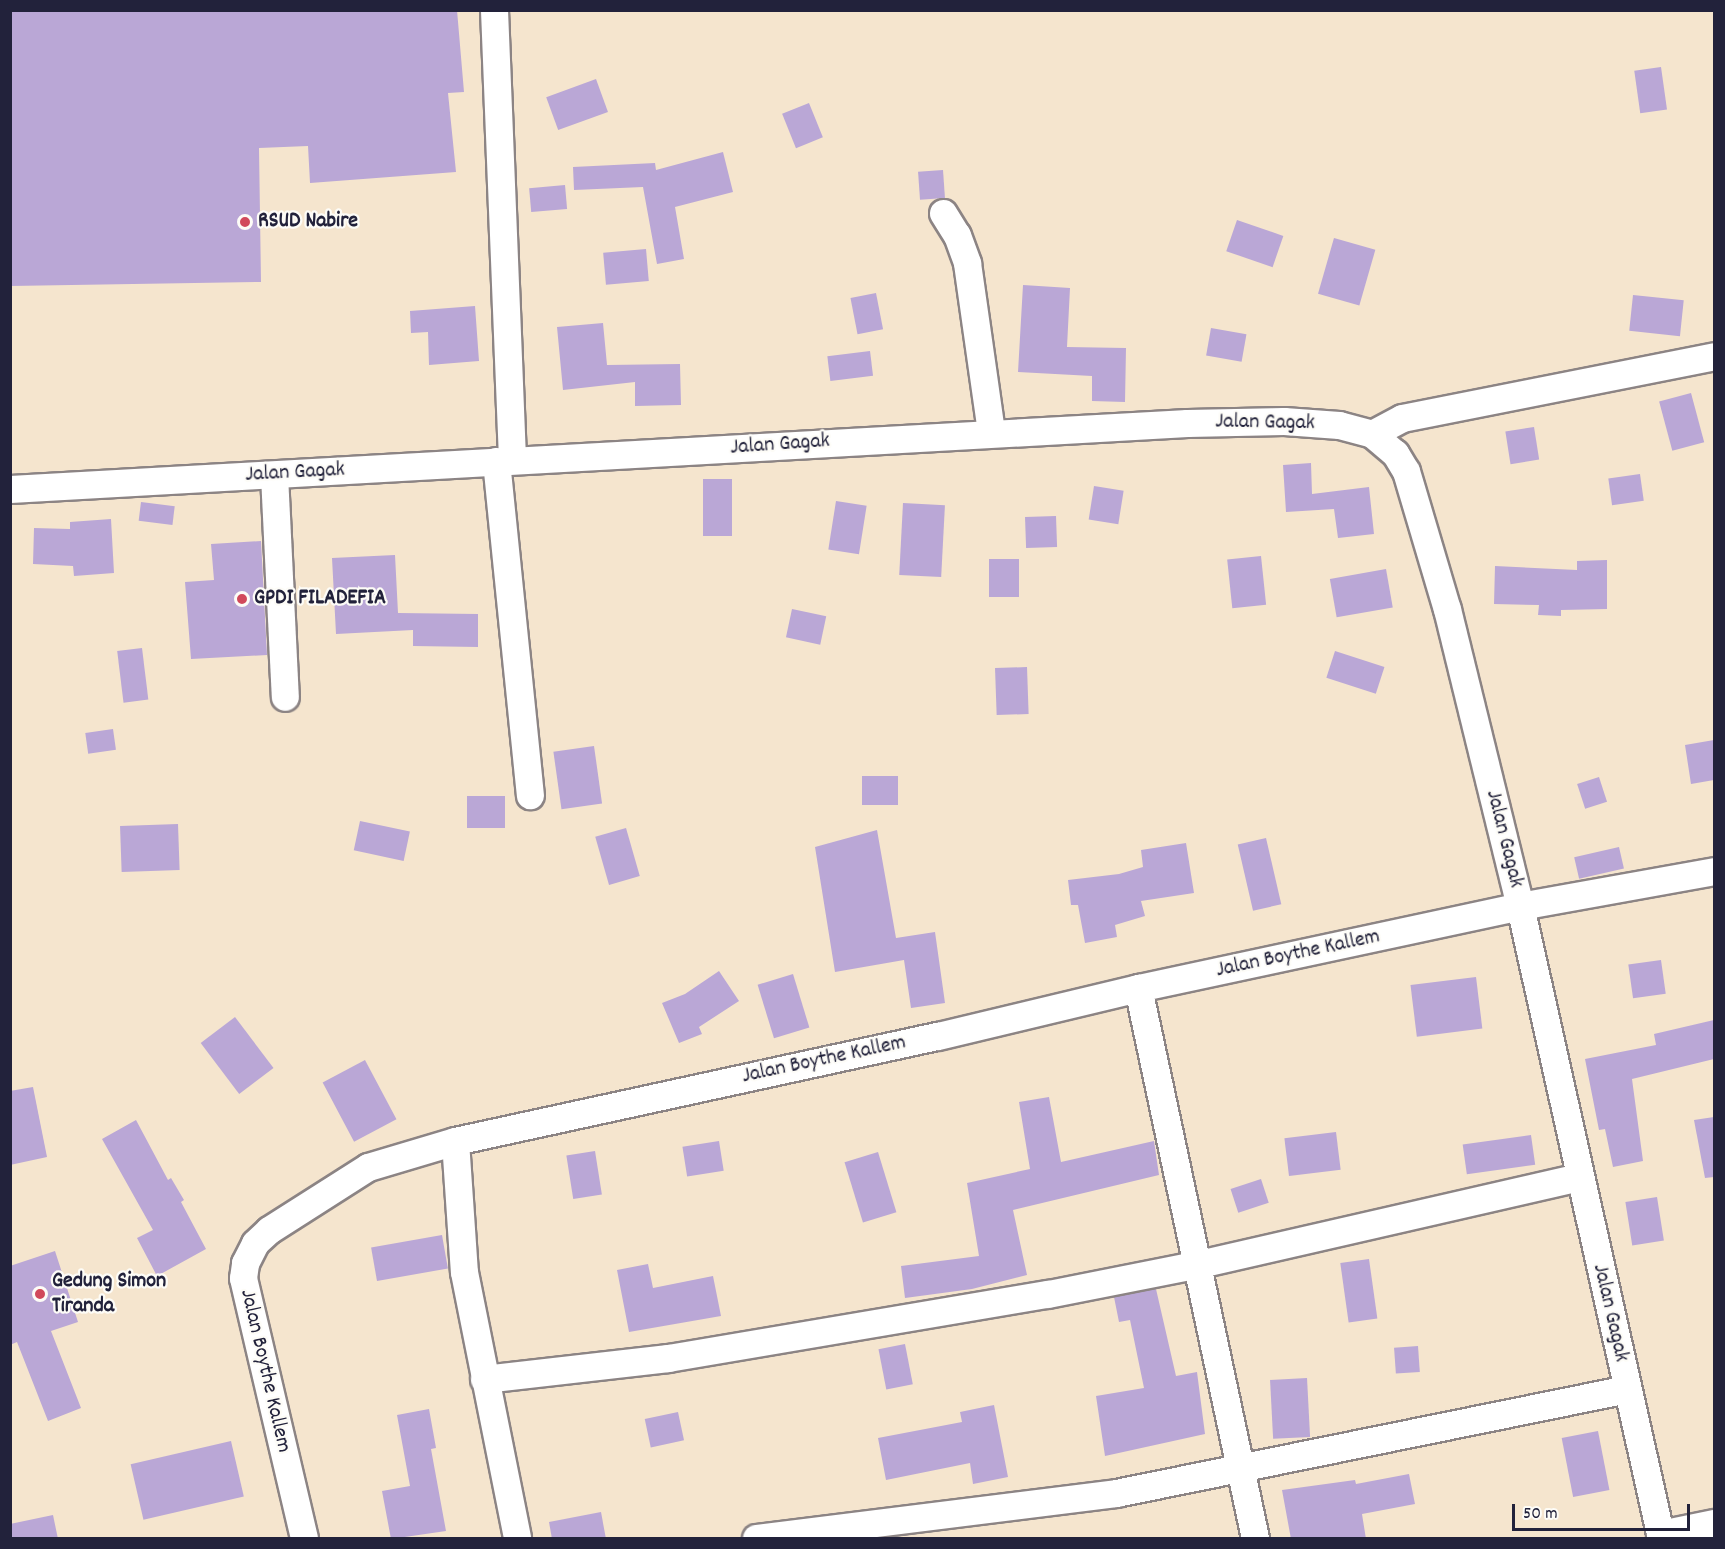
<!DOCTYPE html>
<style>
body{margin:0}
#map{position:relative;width:1725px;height:1549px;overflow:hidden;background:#f5e5ce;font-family:Dekko,sans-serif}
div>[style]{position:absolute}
.building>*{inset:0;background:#baa7d6;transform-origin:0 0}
.roads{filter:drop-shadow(2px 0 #8c8484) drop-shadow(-2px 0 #8c8484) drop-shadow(0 2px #8c8484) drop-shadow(0 -2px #8c8484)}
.street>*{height:27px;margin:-13.5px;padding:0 13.5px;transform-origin:13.5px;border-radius:13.5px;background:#fff}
.dots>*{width:16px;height:16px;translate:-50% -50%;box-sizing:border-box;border:3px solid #fdfcf7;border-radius:50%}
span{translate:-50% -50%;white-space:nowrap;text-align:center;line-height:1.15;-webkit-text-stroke:4.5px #fdfcf7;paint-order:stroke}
.poi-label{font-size:22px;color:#22223b;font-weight:700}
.left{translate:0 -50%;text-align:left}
.street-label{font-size:22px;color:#22223b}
.frame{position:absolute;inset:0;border:12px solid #22223b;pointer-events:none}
.scale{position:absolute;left:1512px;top:1504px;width:178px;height:27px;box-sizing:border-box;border:3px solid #22223b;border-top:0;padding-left:8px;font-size:18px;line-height:21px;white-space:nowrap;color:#22223b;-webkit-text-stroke:4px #fdfcf7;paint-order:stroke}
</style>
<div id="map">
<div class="building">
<div style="clip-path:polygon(10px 10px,457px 10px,464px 92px,448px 93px,456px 172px,310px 183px,308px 146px,259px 148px,261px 282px,10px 286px)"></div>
<div style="left:1661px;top:67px;width:43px;height:27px;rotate:82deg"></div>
<div style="left:596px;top:79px;width:35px;height:53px;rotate:70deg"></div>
<div style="left:809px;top:103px;width:37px;height:29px;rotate:68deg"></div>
<div style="clip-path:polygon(723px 152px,733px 192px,675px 207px,684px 259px,657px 264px,643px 187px,574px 190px,573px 167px,655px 163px,656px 170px)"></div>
<div style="left:943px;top:170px;width:28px;height:25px;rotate:86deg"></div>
<div style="left:565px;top:185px;width:24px;height:36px;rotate:85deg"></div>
<div style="left:1237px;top:220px;width:49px;height:33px;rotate:19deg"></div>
<div style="left:1334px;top:238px;width:43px;height:58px;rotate:16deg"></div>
<div style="left:646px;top:249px;width:32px;height:43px;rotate:85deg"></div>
<div style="clip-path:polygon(1023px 285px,1070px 288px,1067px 347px,1126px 348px,1125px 402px,1092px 401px,1092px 376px,1018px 372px)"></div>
<div style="left:876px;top:293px;width:37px;height:26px;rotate:79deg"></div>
<div style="left:1633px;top:295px;width:51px;height:36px;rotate:6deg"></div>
<div style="clip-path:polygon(475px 306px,479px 361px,429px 365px,428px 332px,411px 333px,410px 311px)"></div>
<div style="clip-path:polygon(603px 323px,607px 365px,680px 364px,681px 405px,635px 406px,635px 382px,563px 390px,557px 327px)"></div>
<div style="left:1211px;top:328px;width:36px;height:28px;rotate:10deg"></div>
<div style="left:870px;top:351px;width:25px;height:43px;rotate:83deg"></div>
<div style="left:1691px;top:393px;width:51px;height:33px;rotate:75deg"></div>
<div style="left:1534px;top:427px;width:33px;height:29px;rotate:81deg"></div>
<div style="clip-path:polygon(1311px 463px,1312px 494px,1369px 487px,1374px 534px,1338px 538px,1334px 509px,1286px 512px,1283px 465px)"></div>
<div style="left:1640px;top:474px;width:27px;height:32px;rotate:82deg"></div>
<div style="left:703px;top:479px;width:29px;height:57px"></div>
<div style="left:1094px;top:486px;width:30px;height:34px;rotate:9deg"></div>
<div style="left:836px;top:501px;width:31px;height:49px;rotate:9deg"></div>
<div style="left:141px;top:502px;width:34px;height:19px;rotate:7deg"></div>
<div style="left:903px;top:503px;width:42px;height:72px;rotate:3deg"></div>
<div style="left:1056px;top:516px;width:31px;height:31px;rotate:88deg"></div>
<div style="clip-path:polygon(111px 519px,114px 573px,74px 576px,73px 566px,33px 564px,34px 528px,70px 529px,70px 522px)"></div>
<div style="clip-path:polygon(261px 541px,267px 655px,191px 659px,185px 582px,214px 580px,211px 544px)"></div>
<div style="clip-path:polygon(395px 555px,398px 613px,478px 614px,478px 647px,413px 646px,413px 630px,336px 634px,332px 558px)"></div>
<div style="left:1261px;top:556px;width:49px;height:34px;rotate:84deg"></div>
<div style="left:989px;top:559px;width:30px;height:38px"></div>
<div style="clip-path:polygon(1607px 560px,1607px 609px,1561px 610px,1561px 616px,1538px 615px,1539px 605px,1494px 604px,1495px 566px,1577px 570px,1577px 561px)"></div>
<div style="left:1386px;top:569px;width:39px;height:57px;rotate:80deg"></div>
<div style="left:792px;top:609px;width:35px;height:29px;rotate:12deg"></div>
<div style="left:142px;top:648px;width:52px;height:25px;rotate:83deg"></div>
<div style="left:1335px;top:651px;width:52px;height:28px;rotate:18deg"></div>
<div style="left:1027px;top:667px;width:47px;height:32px;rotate:88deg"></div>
<div style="left:113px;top:729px;width:21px;height:28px;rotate:82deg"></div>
<div style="clip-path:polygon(1714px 740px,1714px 780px,1691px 784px,1685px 745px)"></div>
<div style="left:594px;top:746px;width:58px;height:41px;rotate:82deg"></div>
<div style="left:862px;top:776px;width:36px;height:29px"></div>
<div style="left:1599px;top:777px;width:26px;height:23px;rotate:72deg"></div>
<div style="left:467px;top:796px;width:38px;height:32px"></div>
<div style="left:360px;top:821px;width:51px;height:30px;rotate:12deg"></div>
<div style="left:178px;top:824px;width:46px;height:58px;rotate:88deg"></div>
<div style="left:626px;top:828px;width:50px;height:32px;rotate:74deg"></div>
<div style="clip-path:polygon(877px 830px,896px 938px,935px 932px,945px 1003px,911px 1008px,904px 960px,835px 972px,815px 847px)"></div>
<div style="left:1266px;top:838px;width:68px;height:29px;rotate:77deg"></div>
<div style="clip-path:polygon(1186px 843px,1194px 893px,1141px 901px,1145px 916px,1115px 925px,1117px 937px,1085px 943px,1078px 905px,1071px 905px,1068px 880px,1119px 874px,1143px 867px,1141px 850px)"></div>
<div style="left:1619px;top:847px;width:22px;height:46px;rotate:77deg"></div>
<div style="left:1661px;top:960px;width:34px;height:33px;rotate:82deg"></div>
<div style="clip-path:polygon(719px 971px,739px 1001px,699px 1027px,702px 1034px,679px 1043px,662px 1003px,685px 994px)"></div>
<div style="left:793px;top:974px;width:56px;height:37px;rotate:73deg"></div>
<div style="left:1476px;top:977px;width:52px;height:66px;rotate:83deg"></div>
<div style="left:235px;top:1017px;width:64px;height:43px;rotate:53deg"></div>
<div style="clip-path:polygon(1714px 1020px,1714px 1059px,1632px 1079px,1643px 1161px,1613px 1167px,1605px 1129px,1599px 1130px,1585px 1059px,1656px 1045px,1654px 1034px)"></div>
<div style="left:365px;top:1060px;width:67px;height:48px;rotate:62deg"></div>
<div style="clip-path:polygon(33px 1087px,47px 1157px,10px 1165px,10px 1091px)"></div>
<div style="clip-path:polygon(1049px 1097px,1061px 1162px,1154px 1141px,1159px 1175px,1013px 1210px,1027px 1275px,972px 1289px,905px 1298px,901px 1266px,979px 1256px,967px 1183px,1030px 1169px,1019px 1102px)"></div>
<div style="clip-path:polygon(1714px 1117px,1714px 1177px,1705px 1178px,1694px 1120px)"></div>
<div style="clip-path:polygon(136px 1120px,168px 1180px,171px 1178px,184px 1200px,181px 1202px,206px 1249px,157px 1276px,137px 1238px,153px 1230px,102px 1139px)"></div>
<div style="left:1336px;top:1132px;width:38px;height:52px;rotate:83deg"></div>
<div style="left:1531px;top:1135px;width:30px;height:69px;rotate:82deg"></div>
<div style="left:719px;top:1141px;width:30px;height:37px;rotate:81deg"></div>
<div style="left:595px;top:1151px;width:44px;height:29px;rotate:81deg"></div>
<div style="left:878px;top:1152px;width:63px;height:35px;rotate:73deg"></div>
<div style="left:1261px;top:1179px;width:25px;height:32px;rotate:72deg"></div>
<div style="left:1657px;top:1197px;width:44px;height:32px;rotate:81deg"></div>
<div style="left:442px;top:1235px;width:34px;height:72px;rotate:80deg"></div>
<div style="clip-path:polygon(55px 1251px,78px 1322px,51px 1331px,81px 1408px,48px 1421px,17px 1342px,10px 1345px,10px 1266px)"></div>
<div style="left:1369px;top:1259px;width:60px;height:29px;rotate:82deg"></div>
<div style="clip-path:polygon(648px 1264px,653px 1288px,713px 1276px,721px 1316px,629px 1332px,617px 1270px)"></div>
<div style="clip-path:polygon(1156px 1289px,1176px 1376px,1197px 1372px,1205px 1434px,1105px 1456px,1096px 1396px,1144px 1388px,1130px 1320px,1119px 1322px,1114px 1297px)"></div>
<div style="left:905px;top:1344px;width:41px;height:27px;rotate:79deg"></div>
<div style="left:1418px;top:1346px;width:26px;height:24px;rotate:86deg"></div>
<div style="left:1307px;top:1378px;width:59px;height:37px;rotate:87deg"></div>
<div style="clip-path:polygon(994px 1405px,1008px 1477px,973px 1484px,970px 1463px,886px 1480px,878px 1438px,962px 1422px,960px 1412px)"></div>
<div style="clip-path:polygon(429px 1409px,436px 1448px,431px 1449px,446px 1531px,391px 1539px,382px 1491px,410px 1486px,397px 1415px)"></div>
<div style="left:678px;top:1412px;width:29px;height:34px;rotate:78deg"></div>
<div style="left:1598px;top:1431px;width:60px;height:37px;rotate:79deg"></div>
<div style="left:231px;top:1441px;width:57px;height:103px;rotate:77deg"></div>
<div style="clip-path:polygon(1409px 1474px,1415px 1504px,1362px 1514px,1366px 1539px,1291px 1539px,1282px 1490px,1355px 1480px,1356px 1484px)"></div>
<div style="clip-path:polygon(601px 1512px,606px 1539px,552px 1539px,549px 1522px)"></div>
<div style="clip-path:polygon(53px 1515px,58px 1539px,10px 1539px,10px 1524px)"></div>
</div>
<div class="roads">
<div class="street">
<div style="left:494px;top:10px;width:450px;rotate:87.7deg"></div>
<div style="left:943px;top:213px;width:26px;rotate:58deg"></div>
<div style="left:957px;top:235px;width:30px;rotate:70deg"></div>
<div style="left:967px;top:263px;width:171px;rotate:81.9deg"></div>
<div style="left:1372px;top:434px;width:34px;rotate:-28deg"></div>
<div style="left:1402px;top:418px;width:318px;rotate:-11.2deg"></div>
<div style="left:496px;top:461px;width:336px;rotate:84.2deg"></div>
<div style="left:274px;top:475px;width:222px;rotate:87.2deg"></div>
<div style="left:10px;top:489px;width:1179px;rotate:-3.21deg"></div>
<div style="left:1187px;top:423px;width:97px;rotate:-1.2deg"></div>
<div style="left:1284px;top:421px;width:55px;rotate:4.2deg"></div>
<div style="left:1339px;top:425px;width:34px;rotate:15deg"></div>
<div style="left:1372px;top:434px;width:30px;rotate:40deg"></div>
<div style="left:1395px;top:453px;width:21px;rotate:59deg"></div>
<div style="left:1406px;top:471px;width:144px;rotate:73.5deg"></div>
<div style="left:1447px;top:609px;width:306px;rotate:76.2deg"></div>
<div style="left:1520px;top:906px;width:648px;rotate:77.42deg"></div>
<div style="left:1138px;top:988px;width:562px;rotate:77.99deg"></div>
<div style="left:455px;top:1141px;width:131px;rotate:86.1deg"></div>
<div style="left:464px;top:1272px;width:271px;rotate:78.7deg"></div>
<div style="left:484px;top:1379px;width:185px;rotate:-6.5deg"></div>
<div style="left:668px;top:1358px;width:385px;rotate:-9.6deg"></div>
<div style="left:1048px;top:1294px;width:150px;rotate:-11.2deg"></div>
<div style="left:1195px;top:1265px;width:394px;rotate:-12.9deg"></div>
<div style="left:1660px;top:1534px;width:55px;rotate:-11.5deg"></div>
<div style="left:304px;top:1538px;width:267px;rotate:-103.2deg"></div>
<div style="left:243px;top:1278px;width:15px;rotate:-82deg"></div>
<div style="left:245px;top:1263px;width:22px;rotate:-63deg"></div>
<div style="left:255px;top:1243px;width:19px;rotate:-43deg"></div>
<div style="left:269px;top:1230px;width:117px;rotate:-32.5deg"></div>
<div style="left:368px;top:1167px;width:91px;rotate:-16.6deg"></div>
<div style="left:455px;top:1141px;width:494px;rotate:-12.3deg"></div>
<div style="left:938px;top:1036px;width:206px;rotate:-13.5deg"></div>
<div style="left:1138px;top:988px;width:391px;rotate:-12.1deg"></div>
<div style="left:1520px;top:906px;width:197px;rotate:-10.2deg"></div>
<div style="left:756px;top:1538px;width:363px;rotate:-7.1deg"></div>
<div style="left:1116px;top:1493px;width:521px;rotate:-11.5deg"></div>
</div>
</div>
<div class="dots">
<div style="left:245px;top:222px;background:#d1495b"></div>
<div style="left:242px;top:599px;background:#d1495b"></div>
<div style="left:40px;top:1294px;background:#d1495b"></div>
</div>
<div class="poi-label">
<span class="left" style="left:258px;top:222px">RSUD Nabire</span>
<span class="left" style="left:254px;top:599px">GPDI FILADEFIA</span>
<span class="left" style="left:52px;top:1294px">Gedung Simon<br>Tiranda</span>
</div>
<div class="street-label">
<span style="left:1265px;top:423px;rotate:1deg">Jalan Gagak</span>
<span style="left:780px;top:445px;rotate:-4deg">Jalan Gagak</span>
<span style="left:295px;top:473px;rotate:-3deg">Jalan Gagak</span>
<span style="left:1504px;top:839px;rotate:76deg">Jalan Gagak</span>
<span style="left:1298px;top:954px;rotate:-12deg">Jalan Boythe Kallem</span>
<span style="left:824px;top:1060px;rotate:-12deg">Jalan Boythe Kallem</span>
<span style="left:1610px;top:1313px;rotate:77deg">Jalan Gagak</span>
<span style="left:265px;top:1371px;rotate:77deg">Jalan Boythe Kallem</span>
</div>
<div class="frame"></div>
<div class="scale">50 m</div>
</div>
